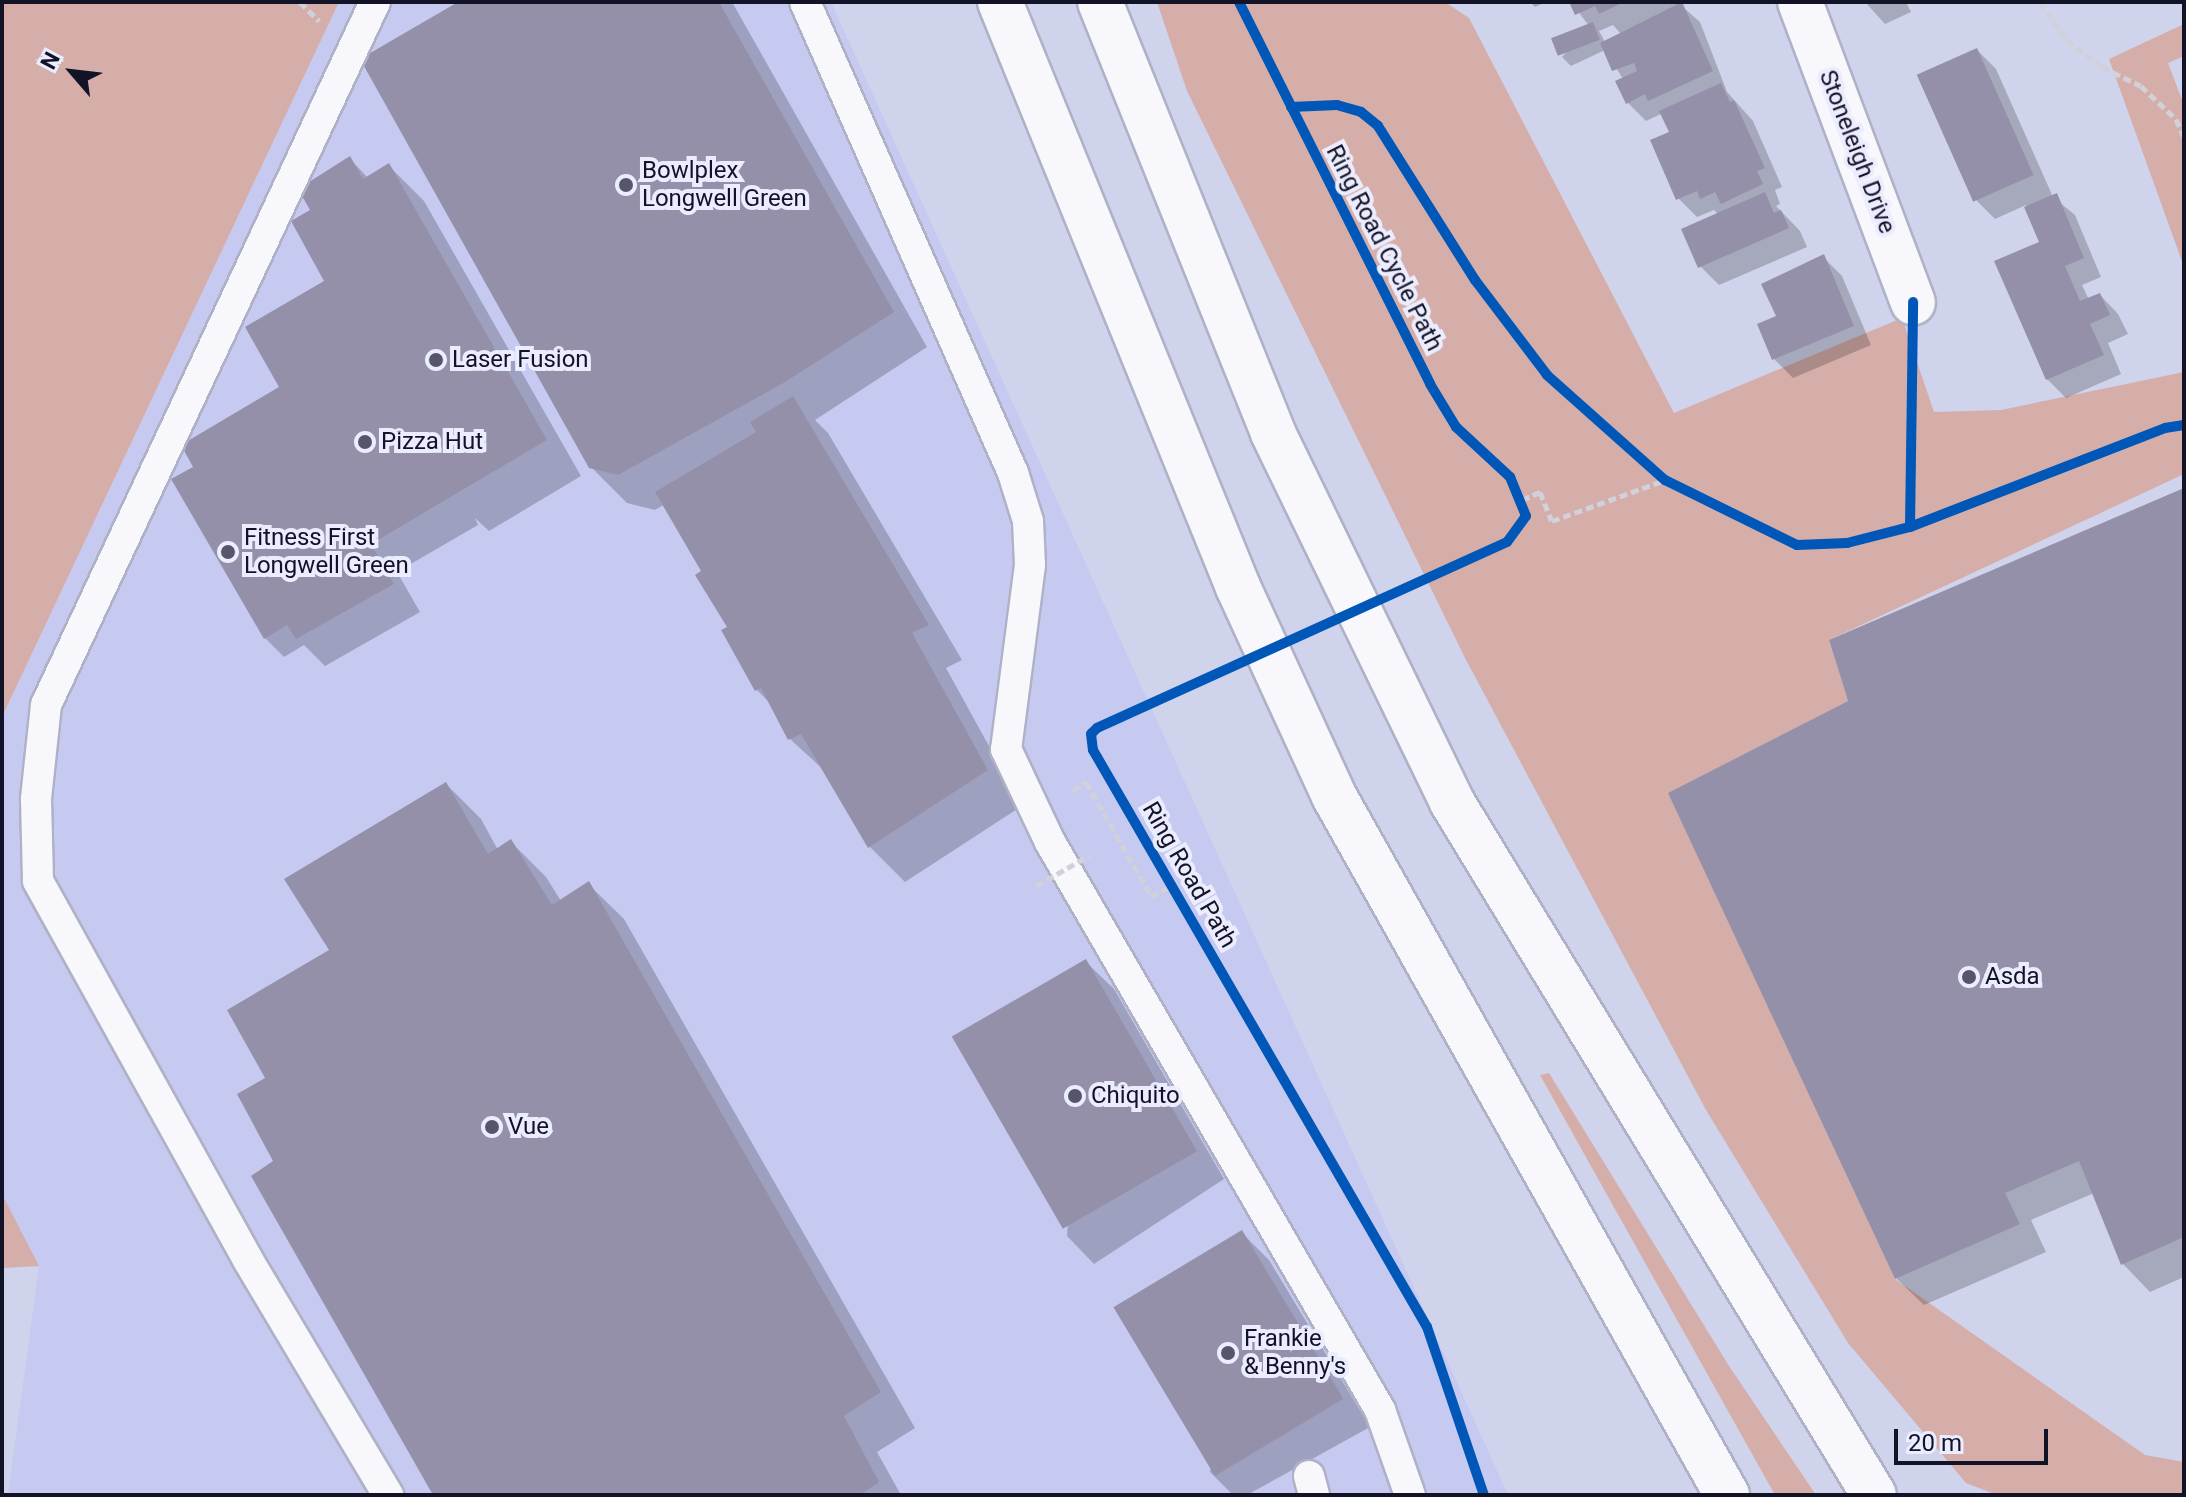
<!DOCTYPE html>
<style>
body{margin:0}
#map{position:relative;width:2186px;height:1497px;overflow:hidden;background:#d0d3ec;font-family:Roboto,sans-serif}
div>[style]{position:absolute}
.built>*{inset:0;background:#c6c9f0}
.green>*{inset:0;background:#d5aeaa}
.shadow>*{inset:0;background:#0003}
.building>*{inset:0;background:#9590aa;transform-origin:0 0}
.path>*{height:5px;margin-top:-2.5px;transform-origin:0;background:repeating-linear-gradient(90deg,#d1d1d9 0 8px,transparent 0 12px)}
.roads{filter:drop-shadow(2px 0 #afb1c6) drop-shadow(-2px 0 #afb1c6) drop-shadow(0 2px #afb1c6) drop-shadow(0 -2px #afb1c6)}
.service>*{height:30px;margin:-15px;padding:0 15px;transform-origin:15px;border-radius:15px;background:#f8f8fc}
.minor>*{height:44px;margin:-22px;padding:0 22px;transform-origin:22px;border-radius:22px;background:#f8f8fc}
.trunk>*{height:44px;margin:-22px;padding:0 22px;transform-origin:22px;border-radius:22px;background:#f8f8fc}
.path-bridge>*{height:5px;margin-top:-2.5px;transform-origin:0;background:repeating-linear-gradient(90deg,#d1d1d9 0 8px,transparent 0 12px)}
.cycleway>*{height:10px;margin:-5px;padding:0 5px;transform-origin:5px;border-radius:5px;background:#0057b8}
.dots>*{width:22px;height:22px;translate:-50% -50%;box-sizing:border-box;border:4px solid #ebedfe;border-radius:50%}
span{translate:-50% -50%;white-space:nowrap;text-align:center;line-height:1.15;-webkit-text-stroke:8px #ebedfe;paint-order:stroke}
.street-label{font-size:24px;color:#131327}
.poi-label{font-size:24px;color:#131327}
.left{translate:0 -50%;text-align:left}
.frame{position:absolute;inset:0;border:4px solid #131327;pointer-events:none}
.north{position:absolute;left:32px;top:32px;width:80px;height:80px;-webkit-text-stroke:6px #ebedfe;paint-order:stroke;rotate:298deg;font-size:22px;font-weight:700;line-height:32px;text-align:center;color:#131327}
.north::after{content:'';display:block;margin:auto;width:28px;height:36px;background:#131327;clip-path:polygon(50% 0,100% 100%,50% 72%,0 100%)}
.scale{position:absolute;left:1894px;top:1429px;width:154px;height:36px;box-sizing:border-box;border:4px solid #131327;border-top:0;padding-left:10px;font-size:24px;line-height:28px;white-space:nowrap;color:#131327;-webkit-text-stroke:6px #ebedfe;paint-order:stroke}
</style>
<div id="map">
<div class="built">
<div style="clip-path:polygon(339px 2px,831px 2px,1508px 1495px,8px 1495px,39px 1266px,2px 1194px,2px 717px)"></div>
</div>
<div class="green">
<div style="clip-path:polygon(2px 2px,339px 2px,2px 717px)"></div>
<div style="clip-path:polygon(1157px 2px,1445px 2px,1469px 18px,1674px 413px,1902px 318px,1934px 412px,2001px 410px,2184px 372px,2184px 474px,1829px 640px,1848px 701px,1669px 793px,1895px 1279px,2145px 1455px,2184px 1462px,2184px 1495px,1997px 1495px,1966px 1483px,1848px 1343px,1706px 1110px,1465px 658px,1187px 91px)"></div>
<div style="clip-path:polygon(2184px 24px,2184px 56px,2168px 63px,2184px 105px,2184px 267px,2109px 59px)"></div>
<div style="clip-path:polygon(1549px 1073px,1729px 1366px,1816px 1495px,1775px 1495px,1540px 1075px)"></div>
<div style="clip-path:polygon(2px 1194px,39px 1266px,2px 1268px)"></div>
</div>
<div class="shadow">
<div style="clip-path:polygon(462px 2px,732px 2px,927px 347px,815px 420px,828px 433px,962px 660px,946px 668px,1022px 806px,905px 882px,870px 847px,827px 773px,790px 739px,773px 706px,757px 690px,703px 571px,665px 504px,655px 510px,627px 503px,591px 467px)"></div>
<div style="clip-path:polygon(1530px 2px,1546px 2px,1535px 7px)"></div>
<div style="clip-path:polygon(evenodd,1571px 2px,1677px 2px,1700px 22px,1727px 92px,1753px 121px,1782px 187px,1775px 190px,1780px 204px,1776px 206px,1800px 231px,1807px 247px,1719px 285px,1700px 266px,1719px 215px,1714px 210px,1697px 217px,1678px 198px,1671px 133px,1663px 113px,1646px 121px,1627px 102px,1623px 79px,1605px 50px,1571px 66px,1562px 57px,1589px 26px,1571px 2px,1613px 25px,1621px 34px,1605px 42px,1599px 31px,1613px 25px)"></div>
<div style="clip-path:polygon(1865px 2px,1906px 2px,1911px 12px,1885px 24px)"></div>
<div style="clip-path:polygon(1977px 50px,1996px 69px,2053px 197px,2075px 215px,2101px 277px,2082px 285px,2089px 300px,2100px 295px,2118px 314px,2128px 334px,2108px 343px,2121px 374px,2066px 398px,2047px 379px,2041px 243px,2026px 205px,1995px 219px,1976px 200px)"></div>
<div style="clip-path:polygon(350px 159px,368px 178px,389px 166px,424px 201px,581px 476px,489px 531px,475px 518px,478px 525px,397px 572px,420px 612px,325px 666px,304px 645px,284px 657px,265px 638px,282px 388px,334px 293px,312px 211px)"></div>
<div style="clip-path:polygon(1823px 257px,1842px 276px,1871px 345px,1793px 378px,1774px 359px,1778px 317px)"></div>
<div style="clip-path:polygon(2184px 490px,2184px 1277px,2150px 1292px,2123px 1264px,2094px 1193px,2031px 1220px,2046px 1252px,1924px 1305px,1896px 1278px,1850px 702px)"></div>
<div style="clip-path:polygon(446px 784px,481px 819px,498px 850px,511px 842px,546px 877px,561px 901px,588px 884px,624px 919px,915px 1428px,877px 1452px,901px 1495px,435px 1495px,276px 1162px,268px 1078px,331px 950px)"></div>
<div style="clip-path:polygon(1086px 962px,1114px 989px,1224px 1179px,1094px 1264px,1067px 1236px)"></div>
<div style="clip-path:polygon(1242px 1233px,1269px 1260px,1370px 1427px,1247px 1495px,1233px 1495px,1210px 1472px)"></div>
</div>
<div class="building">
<div style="clip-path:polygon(458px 2px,719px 2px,894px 312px,785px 382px,618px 475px,589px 468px,360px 59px)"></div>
<div style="clip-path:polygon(1569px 2px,1624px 2px,1599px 14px,1595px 6px,1575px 15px)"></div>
<div style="clip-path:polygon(1682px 2px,1713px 71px,1648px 101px,1645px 94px,1626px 104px,1615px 81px,1637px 71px,1634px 63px,1612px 71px,1600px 43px)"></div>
<div style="left:1593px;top:22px;width:19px;height:45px;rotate:69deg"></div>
<div style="left:1977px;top:48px;width:139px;height:66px;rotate:66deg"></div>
<div style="clip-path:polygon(1721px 83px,1730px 102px,1734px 100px,1765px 168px,1757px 171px,1763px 184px,1721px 204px,1715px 192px,1700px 199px,1697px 191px,1676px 200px,1650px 140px,1669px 132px,1659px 111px)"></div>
<div style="clip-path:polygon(350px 156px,363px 179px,389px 163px,547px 440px,371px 544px,394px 584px,296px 639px,287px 625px,264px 639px,171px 479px,193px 467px,181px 445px,279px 387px,245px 327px,324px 281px,291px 221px,310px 210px,298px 189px)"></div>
<div style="clip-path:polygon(1765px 192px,1774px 213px,1781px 210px,1789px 228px,1698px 268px,1681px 229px)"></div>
<div style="clip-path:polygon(2057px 193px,2084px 258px,2065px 266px,2080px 301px,2100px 293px,2110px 315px,2090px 324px,2104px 355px,2046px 380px,1994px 261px,2039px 242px,2024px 207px)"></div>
<div style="clip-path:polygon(1824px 254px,1854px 326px,1772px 360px,1757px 324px,1776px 316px,1761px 284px)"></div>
<div style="clip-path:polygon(793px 396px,929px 625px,912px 633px,988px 770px,868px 848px,801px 734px,788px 740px,761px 688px,755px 691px,721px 630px,727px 627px,695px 575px,701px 571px,655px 492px,756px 432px,750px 422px)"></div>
<div style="clip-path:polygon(2184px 488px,2184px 1237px,2121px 1265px,2079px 1161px,2005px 1193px,2020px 1224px,1895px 1279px,1668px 793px,1848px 701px,1829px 640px)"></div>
<div style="clip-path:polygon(446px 782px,488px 854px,511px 839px,552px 905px,589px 881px,881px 1392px,844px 1416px,879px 1482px,860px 1495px,433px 1495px,251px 1176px,273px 1161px,237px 1094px,265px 1078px,227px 1010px,329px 950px,284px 879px)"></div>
<div style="left:1086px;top:959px;width:222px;height:155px;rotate:60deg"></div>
<div style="left:1242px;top:1230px;width:197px;height:150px;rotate:59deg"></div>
</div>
<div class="path">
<div style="left:300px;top:2px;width:27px;rotate:45deg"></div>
<div style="left:2040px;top:2px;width:47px;rotate:54.6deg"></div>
<div style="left:2067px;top:40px;width:44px;rotate:37.6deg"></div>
<div style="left:2102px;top:67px;width:43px;rotate:26deg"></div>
<div style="left:2141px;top:86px;width:48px;rotate:43.3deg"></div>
<div style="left:2176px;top:119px;width:20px;rotate:66deg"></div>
<div style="left:1522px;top:500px;width:20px;rotate:-24deg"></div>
<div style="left:1540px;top:492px;width:31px;rotate:68deg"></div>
<div style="left:1552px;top:521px;width:120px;rotate:-19.9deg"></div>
<div style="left:1073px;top:791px;width:16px;rotate:-35deg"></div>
<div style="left:1086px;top:782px;width:131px;rotate:60.3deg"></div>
<div style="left:1151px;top:896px;width:23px;rotate:-25deg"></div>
</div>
<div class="roads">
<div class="service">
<div style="left:375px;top:2px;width:776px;rotate:115.08deg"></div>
<div style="left:46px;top:705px;width:95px;rotate:96.1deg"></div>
<div style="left:36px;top:799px;width:82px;rotate:88.6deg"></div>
<div style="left:38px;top:881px;width:433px;rotate:61deg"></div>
<div style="left:248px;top:1260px;width:274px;rotate:59.2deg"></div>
<div style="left:805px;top:2px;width:515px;rotate:66.17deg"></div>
<div style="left:1013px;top:473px;width:50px;rotate:72.6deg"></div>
<div style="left:1028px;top:521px;width:44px;rotate:87.4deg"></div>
<div style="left:1030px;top:565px;width:186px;rotate:97.4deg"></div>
<div style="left:1006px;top:749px;width:103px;rotate:64.7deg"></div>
<div style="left:1050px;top:842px;width:657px;rotate:59.84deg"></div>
<div style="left:1380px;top:1410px;width:90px;rotate:70.6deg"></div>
<div style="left:1309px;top:1476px;width:20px;rotate:75deg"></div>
</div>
<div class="minor">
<div style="left:1800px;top:2px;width:321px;rotate:69.4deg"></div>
</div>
<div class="trunk">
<div style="left:1000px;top:2px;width:632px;rotate:67.86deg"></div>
<div style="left:1238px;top:587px;width:230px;rotate:65.3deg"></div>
<div style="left:1334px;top:796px;width:802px;rotate:60.65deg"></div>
<div style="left:1100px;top:2px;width:464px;rotate:68.1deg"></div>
<div style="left:1273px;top:433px;width:410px;rotate:64.1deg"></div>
<div style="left:1452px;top:802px;width:811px;rotate:58.66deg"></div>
</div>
</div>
<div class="path-bridge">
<div style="left:1036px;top:886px;width:62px;rotate:-29.9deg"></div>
</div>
<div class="cycleway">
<div style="left:1239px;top:2px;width:427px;rotate:63.4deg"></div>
<div style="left:1430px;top:384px;width:50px;rotate:58.8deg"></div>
<div style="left:1456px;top:427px;width:74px;rotate:42.8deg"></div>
<div style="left:1510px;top:477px;width:42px;rotate:67.7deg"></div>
<div style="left:1526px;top:516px;width:32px;rotate:126deg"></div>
<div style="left:1507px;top:542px;width:450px;rotate:155.6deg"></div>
<div style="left:1097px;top:728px;width:8px;rotate:135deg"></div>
<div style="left:1091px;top:734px;width:16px;rotate:83deg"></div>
<div style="left:1093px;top:750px;width:667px;rotate:59.94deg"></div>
<div style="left:1427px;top:1327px;width:177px;rotate:71.3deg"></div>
<div style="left:1291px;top:107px;width:46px;rotate:-2.5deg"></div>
<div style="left:1337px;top:105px;width:25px;rotate:16deg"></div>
<div style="left:1361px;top:112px;width:22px;rotate:39deg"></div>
<div style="left:1378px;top:126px;width:182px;rotate:57.8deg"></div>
<div style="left:1475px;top:280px;width:119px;rotate:52.8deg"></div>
<div style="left:1547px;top:375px;width:158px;rotate:41.7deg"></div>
<div style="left:1665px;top:480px;width:147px;rotate:26.2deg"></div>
<div style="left:1797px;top:545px;width:50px;rotate:-2.3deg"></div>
<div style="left:1847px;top:543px;width:65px;rotate:-14.3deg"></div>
<div style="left:1910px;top:527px;width:274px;rotate:-21.2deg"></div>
<div style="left:2165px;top:428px;width:19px;rotate:-9deg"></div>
<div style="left:1910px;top:527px;width:225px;rotate:-89.2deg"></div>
</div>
<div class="dots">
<div style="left:626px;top:185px;background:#55566c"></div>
<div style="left:436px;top:360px;background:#55566c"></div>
<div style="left:365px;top:442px;background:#55566c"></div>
<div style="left:228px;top:552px;background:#55566c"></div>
<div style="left:1969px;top:977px;background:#55566c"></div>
<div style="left:1075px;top:1096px;background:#55566c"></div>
<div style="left:492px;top:1127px;background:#55566c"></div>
<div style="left:1228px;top:1353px;background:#55566c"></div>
</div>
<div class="street-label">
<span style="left:1857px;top:152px;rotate:69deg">Stoneleigh Drive</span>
<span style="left:1384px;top:248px;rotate:63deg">Ring Road Cycle Path</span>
<span style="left:1189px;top:875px;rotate:60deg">Ring Road Path</span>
</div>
<div class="poi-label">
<span class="left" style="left:642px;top:185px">Bowlplex<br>Longwell Green</span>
<span class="left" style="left:452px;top:360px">Laser Fusion</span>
<span class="left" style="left:381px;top:442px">Pizza Hut</span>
<span class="left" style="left:244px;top:552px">Fitness First<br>Longwell Green</span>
<span class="left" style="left:1985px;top:977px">Asda</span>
<span class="left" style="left:1091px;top:1096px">Chiquito</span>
<span class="left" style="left:508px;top:1127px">Vue</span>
<span class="left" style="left:1244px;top:1353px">Frankie<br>&amp; Benny's</span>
</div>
<div class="frame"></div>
<div class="north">N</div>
<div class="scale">20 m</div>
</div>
